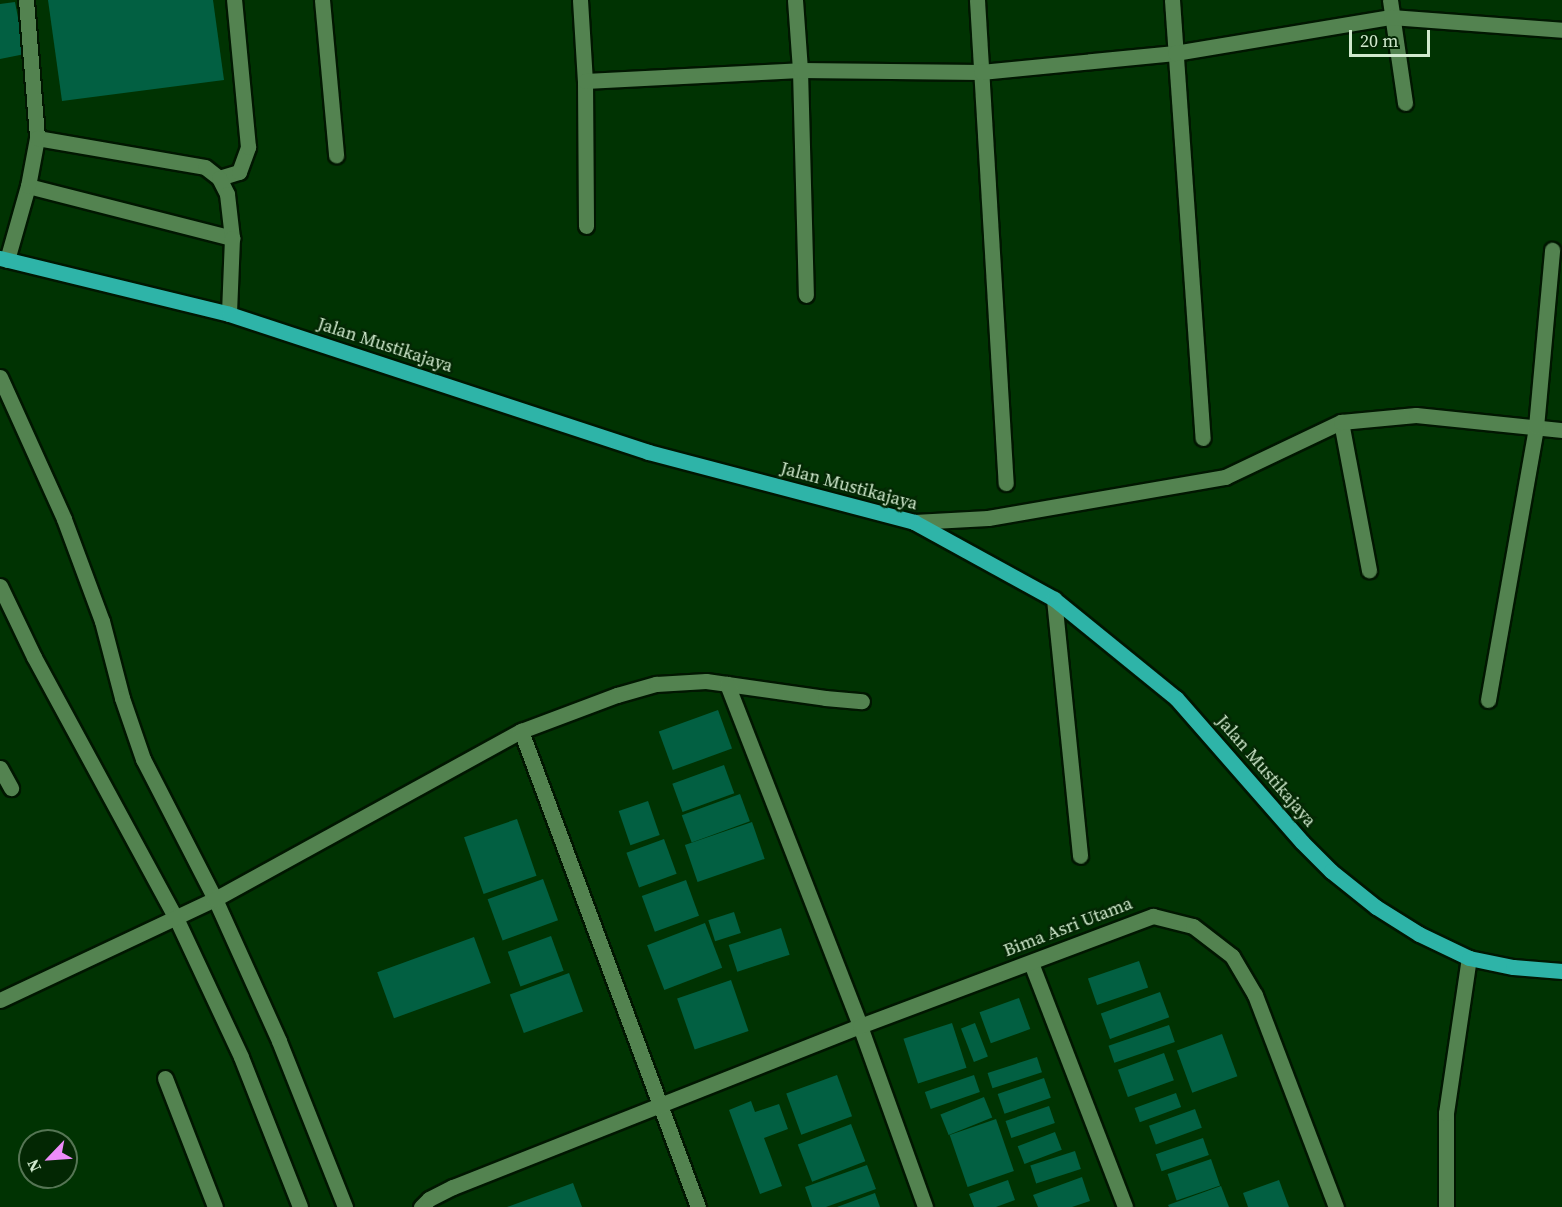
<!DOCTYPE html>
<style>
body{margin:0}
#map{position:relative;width:1562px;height:1207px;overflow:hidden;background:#003302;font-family:"Source Serif 4",serif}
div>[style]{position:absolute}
.building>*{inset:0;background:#026042;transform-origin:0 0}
.roads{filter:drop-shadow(2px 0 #011701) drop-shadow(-2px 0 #011701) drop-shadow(0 2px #011701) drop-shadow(0 -2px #011701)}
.minor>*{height:15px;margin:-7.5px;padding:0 7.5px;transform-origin:7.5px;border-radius:7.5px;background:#538350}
.major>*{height:15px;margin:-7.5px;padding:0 7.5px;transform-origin:7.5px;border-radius:7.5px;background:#2eb4a8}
span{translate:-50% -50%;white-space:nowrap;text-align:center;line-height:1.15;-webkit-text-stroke:5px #032703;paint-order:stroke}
.street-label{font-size:18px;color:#d0e9cd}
.north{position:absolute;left:18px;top:1129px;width:60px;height:60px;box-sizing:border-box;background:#032703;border:2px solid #557554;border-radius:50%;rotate:245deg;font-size:16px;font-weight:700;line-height:24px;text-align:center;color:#d0e9cd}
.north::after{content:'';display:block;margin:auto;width:21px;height:27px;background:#ed8cf9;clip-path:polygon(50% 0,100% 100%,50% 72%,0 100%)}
.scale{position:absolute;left:1349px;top:30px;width:81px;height:27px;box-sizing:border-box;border:3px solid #d0e9cd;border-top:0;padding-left:8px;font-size:18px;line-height:21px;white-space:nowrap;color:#d0e9cd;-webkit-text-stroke:4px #032703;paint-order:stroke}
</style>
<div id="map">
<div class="building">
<div style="clip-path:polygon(48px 0,213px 0,224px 80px,62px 101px)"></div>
<div style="clip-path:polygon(15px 2px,25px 54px,0 59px,0 4px)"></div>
<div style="left:718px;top:710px;width:41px;height:63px;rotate:70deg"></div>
<div style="left:724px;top:765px;width:30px;height:55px;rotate:70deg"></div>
<div style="left:740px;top:794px;width:29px;height:62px;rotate:70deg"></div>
<div style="left:648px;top:801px;width:36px;height:31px;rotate:71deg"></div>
<div style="left:517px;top:819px;width:60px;height:56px;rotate:71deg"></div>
<div style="left:752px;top:822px;width:39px;height:71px;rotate:71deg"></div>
<div style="left:664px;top:839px;width:37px;height:40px;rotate:70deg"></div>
<div style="left:543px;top:879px;width:44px;height:59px;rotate:70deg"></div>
<div style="left:686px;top:880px;width:38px;height:47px;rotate:70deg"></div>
<div style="left:734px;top:912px;width:22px;height:27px;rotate:72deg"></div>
<div style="left:705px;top:923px;width:48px;height:62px;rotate:69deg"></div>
<div style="left:781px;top:928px;width:28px;height:55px;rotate:72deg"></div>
<div style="left:551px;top:936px;width:37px;height:46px;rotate:70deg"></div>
<div style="left:474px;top:937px;width:49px;height:103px;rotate:70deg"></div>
<div style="left:1139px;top:961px;width:28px;height:54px;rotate:71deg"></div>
<div style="left:569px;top:973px;width:41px;height:63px;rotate:70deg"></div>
<div style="left:731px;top:980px;width:54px;height:57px;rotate:71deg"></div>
<div style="left:1160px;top:992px;width:27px;height:63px;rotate:70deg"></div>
<div style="left:1019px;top:998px;width:33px;height:42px;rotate:70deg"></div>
<div style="left:952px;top:1023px;width:47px;height:51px;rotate:72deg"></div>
<div style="left:975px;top:1023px;width:36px;height:15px;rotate:69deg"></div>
<div style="left:1169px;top:1025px;width:18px;height:64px;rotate:71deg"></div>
<div style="left:1222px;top:1034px;width:45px;height:48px;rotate:70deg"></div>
<div style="left:1164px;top:1053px;width:29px;height:49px;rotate:70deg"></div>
<div style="left:1037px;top:1057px;width:16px;height:52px;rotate:72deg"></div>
<div style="left:837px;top:1075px;width:44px;height:54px;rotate:70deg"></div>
<div style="left:974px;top:1075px;width:18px;height:52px;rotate:71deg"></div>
<div style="left:1044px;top:1078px;width:21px;height:49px;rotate:71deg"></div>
<div style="left:1176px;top:1093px;width:15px;height:44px;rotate:70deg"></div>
<div style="left:984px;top:1097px;width:22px;height:47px;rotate:68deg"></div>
<div style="clip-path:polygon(751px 1101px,755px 1112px,779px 1104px,788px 1129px,764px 1138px,782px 1186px,760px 1194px,729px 1110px)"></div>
<div style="left:1049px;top:1106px;width:18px;height:46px;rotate:71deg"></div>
<div style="left:1195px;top:1109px;width:20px;height:49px;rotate:70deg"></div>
<div style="left:996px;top:1119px;width:55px;height:49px;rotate:71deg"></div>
<div style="left:851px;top:1124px;width:40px;height:57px;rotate:69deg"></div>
<div style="left:1055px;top:1132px;width:19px;height:40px;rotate:69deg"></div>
<div style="left:1203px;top:1138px;width:18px;height:50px;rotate:71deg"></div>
<div style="left:1075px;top:1151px;width:19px;height:47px;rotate:72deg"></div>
<div style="left:1211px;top:1159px;width:28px;height:46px;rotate:71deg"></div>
<div style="clip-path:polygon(867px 1165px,876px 1189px,826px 1207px,812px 1207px,805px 1187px)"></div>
<div style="clip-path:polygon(1082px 1177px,1090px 1201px,1072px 1207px,1038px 1207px,1033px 1195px)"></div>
<div style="clip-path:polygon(1008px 1180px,1015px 1200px,996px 1207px,974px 1207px,969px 1194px)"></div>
<div style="clip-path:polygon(1279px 1180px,1289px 1207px,1248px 1207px,1243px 1193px)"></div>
<div style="clip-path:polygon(573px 1183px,582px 1207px,507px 1207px)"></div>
<div style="clip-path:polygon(1221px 1186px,1229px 1207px,1169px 1207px,1168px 1205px)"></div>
<div style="clip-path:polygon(875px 1193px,880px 1207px,837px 1207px)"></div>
</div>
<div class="roads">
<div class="minor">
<div style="left:26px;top:0;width:138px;rotate:85.4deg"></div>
<div style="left:322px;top:0;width:156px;rotate:84.8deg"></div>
<div style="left:580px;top:0;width:81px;rotate:86.5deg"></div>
<div style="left:585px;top:81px;width:145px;rotate:89.6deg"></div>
<div style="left:795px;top:0;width:70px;rotate:85.9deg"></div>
<div style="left:800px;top:70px;width:225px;rotate:88.5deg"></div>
<div style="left:977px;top:0;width:484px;rotate:86.6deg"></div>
<div style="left:1172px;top:0;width:439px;rotate:86deg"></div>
<div style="left:1390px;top:0;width:104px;rotate:81.7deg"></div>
<div style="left:585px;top:81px;width:215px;rotate:-2.9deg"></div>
<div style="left:800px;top:70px;width:181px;rotate:0.6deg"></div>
<div style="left:981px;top:72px;width:195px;rotate:-5.6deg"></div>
<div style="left:1175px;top:53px;width:219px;rotate:-9.5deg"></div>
<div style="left:1391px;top:17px;width:171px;rotate:4.3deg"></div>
<div style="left:219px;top:178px;width:21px;rotate:-17deg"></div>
<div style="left:239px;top:172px;width:27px;rotate:-70deg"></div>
<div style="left:248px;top:147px;width:148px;rotate:-95.4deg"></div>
<div style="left:28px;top:186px;width:211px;rotate:14.3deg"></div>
<div style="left:7px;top:260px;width:77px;rotate:-74.2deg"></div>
<div style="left:28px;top:186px;width:49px;rotate:-79.4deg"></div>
<div style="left:37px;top:138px;width:170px;rotate:9.8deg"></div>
<div style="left:205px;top:167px;width:18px;rotate:38deg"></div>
<div style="left:219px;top:178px;width:18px;rotate:63deg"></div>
<div style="left:227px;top:194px;width:44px;rotate:83.5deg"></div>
<div style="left:232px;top:238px;width:76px;rotate:92.3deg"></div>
<div style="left:0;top:377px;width:156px;rotate:65.7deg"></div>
<div style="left:64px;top:519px;width:109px;rotate:69.6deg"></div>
<div style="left:102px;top:621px;width:80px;rotate:75.4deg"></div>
<div style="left:122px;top:698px;width:65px;rotate:71deg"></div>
<div style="left:143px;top:759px;width:157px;rotate:62.8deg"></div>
<div style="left:215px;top:899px;width:156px;rotate:65.7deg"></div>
<div style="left:279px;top:1041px;width:179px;rotate:68.3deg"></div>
<div style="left:1341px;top:422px;width:151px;rotate:79.3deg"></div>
<div style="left:914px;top:522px;width:74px;rotate:-3.1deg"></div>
<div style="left:988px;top:518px;width:241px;rotate:-9.8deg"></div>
<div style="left:1225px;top:477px;width:128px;rotate:-25.4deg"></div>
<div style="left:1341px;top:422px;width:75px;rotate:-5.3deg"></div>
<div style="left:1416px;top:415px;width:147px;rotate:5.9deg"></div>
<div style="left:0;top:586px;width:79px;rotate:64.4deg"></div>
<div style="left:34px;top:657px;width:297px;rotate:61.5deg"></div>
<div style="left:176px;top:918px;width:153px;rotate:64.9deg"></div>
<div style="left:241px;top:1057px;width:161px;rotate:68.5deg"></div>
<div style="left:1054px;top:599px;width:258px;rotate:84.2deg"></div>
<div style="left:727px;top:684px;width:99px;rotate:8.1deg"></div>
<div style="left:825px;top:698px;width:37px;rotate:5deg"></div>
<div style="left:1488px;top:700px;width:277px;rotate:-80deg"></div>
<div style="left:1536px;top:427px;width:178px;rotate:-84.8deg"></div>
<div style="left:521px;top:731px;width:103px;rotate:-20.6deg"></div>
<div style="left:617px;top:695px;width:41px;rotate:-15.8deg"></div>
<div style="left:656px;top:684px;width:50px;rotate:-3.4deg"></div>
<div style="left:706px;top:681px;width:21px;rotate:8deg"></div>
<div style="left:727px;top:684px;width:367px;rotate:68.7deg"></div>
<div style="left:860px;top:1026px;width:192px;rotate:70.2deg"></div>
<div style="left:0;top:768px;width:23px;rotate:61deg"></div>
<div style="left:1031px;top:963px;width:261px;rotate:68.9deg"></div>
<div style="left:0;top:1000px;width:238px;rotate:-25.2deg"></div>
<div style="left:215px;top:899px;width:349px;rotate:-28.8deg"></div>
<div style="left:521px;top:731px;width:508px;rotate:69.6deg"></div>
<div style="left:165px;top:1078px;width:138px;rotate:68.8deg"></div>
<div style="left:421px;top:1207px;width:11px;rotate:-45deg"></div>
<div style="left:429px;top:1199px;width:27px;rotate:-27deg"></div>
<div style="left:453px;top:1187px;width:438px;rotate:-21.6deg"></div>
<div style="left:860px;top:1026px;width:313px;rotate:-20.6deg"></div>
<div style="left:1153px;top:916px;width:41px;rotate:14deg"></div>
<div style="left:1193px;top:926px;width:49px;rotate:37.6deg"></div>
<div style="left:1232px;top:956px;width:45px;rotate:59.5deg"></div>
<div style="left:1255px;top:995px;width:227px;rotate:69.1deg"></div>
<div style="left:1446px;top:1207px;width:94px;rotate:-90deg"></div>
<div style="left:1446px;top:1113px;width:157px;rotate:-81.6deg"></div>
</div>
<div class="major">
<div style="left:0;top:258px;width:236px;rotate:13.7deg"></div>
<div style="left:229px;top:314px;width:441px;rotate:18.2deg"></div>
<div style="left:648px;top:452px;width:275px;rotate:14.7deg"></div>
<div style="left:914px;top:522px;width:160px;rotate:28.8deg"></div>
<div style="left:1054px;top:599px;width:157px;rotate:39.1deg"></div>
<div style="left:1176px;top:698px;width:191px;rotate:48.8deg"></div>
<div style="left:1302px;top:842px;width:41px;rotate:45deg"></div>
<div style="left:1331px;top:871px;width:58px;rotate:38.7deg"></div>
<div style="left:1376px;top:907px;width:51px;rotate:32.1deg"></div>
<div style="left:1419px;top:934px;width:55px;rotate:25.6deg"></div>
<div style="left:1469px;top:958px;width:45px;rotate:11.6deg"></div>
<div style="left:1513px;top:967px;width:49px;rotate:4.7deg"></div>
</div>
</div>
<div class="street-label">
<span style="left:385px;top:345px;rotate:18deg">Jalan Mustikajaya</span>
<span style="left:849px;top:486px;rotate:15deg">Jalan Mustikajaya</span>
<span style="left:1266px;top:771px;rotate:49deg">Jalan Mustikajaya</span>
<span style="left:1068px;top:927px;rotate:-21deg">Bima Asri Utama</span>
</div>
<div class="north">N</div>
<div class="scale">20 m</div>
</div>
